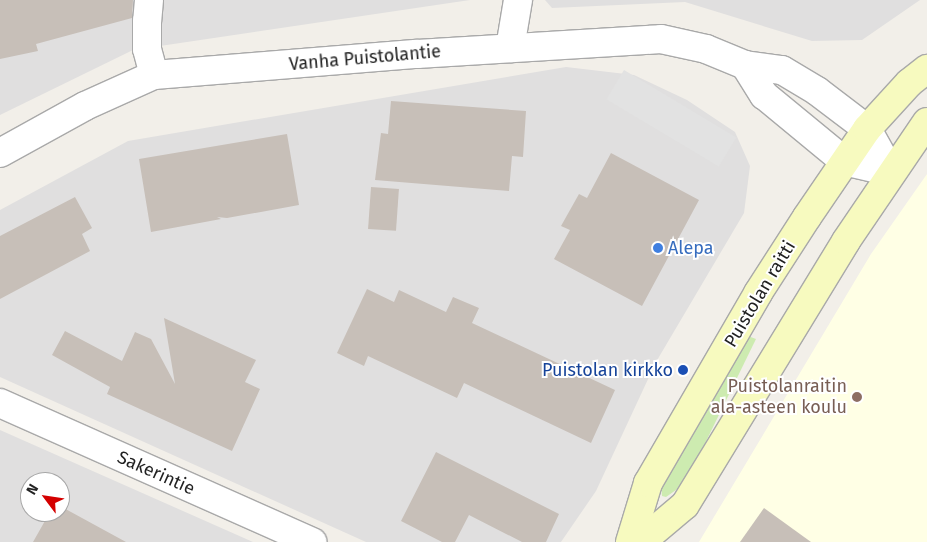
<!DOCTYPE html>
<style>
body{margin:0}
#map{position:relative;width:927px;height:542px;overflow:hidden;background:#f2efe9;font-family:"Fira Sans",sans-serif}
div>[style]{position:absolute}
.residential>*{inset:0;background:#e0dfdf}
.education>*{inset:0;background:#ffffe5}
.grass>*{inset:0;background:#cdebb0}
.parking>*{inset:0;background:#e2e2e2;transform-origin:0 0}
.building>*{inset:0;background:#c7bfb8;transform-origin:0 0}
.roads{filter:drop-shadow(1px 0 #a9a9a9) drop-shadow(-1px 0 #a9a9a9) drop-shadow(0 1px #a9a9a9) drop-shadow(0 -1px #a9a9a9)}
.minor>*{height:28px;margin:-14px;padding:0 14px;transform-origin:14px;border-radius:14px;background:#fff}
.secondary>*{height:28px;margin:-14px;padding:0 14px;transform-origin:14px;border-radius:14px;background:#f7fabf}
.dots>*{width:14px;height:14px;translate:-50% -50%;box-sizing:border-box;border:2px solid #fff;border-radius:50%}
span{translate:-50% -50%;white-space:nowrap;text-align:center;line-height:1.15;-webkit-text-stroke:4px #fff;paint-order:stroke}
.street-label{font-size:18px;color:#222}
.shop-label{font-size:18px;color:#366cbe}
.left{translate:0 -50%;text-align:left}
.transit-label{font-size:18px;color:#164399}
.right{translate:-100% -50%;text-align:right}
.education-label{font-size:18px;color:#785e54}
.north{position:absolute;left:20px;top:472px;width:50px;height:50px;box-sizing:border-box;background:#fff;border:1px solid #a7a7a7;border-radius:50%;rotate:301deg;font-size:14px;font-weight:700;line-height:20px;text-align:center;color:#222}
.north::after{content:'';display:block;margin:auto;width:18px;height:22px;background:#d40000;clip-path:polygon(50% 0,100% 100%,50% 72%,0 100%)}
</style>
<div id="map">
<div class="residential">
<div style="clip-path:polygon(0 0,470px 0,133px 50px,0 115px)"></div>
<div style="clip-path:polygon(545px 0,920px 0,862px 40px,812px 41px,685px 2px,552px 8px)"></div>
<div style="clip-path:polygon(566px 67px,634px 75px,687px 100px,735px 132px,750px 166px,744px 213px,656px 362px,596px 491px,561px 542px,366px 542px,0 377px,0 210px,128px 141px)"></div>
<div style="clip-path:polygon(evenodd,0 430px,253px 542px,0 542px,0 430px,30px 482px,60px 482px,60px 512px,30px 512px,30px 482px)"></div>
</div>
<div class="education">
<div style="clip-path:polygon(927px 174px,927px 542px,699px 542px,871px 254px)"></div>
</div>
<div class="grass">
<div style="clip-path:polygon(748px 336px,756px 339px,693px 468px,676px 490px,666px 497px,662px 496px,661px 484px)"></div>
</div>
<div class="parking">
<div style="left:624px;top:70px;width:131px;height:34px;rotate:31deg"></div>
</div>
<div class="building">
<div style="clip-path:polygon(0 0,133px 0,132px 18px,36px 44px,38px 51px,0 59px)"></div>
<div style="clip-path:polygon(391px 101px,526px 111px,523px 157px,512px 156px,509px 191px,375px 180px,381px 133px,388px 134px)"></div>
<div style="clip-path:polygon(287px 134px,299px 205px,227px 218px,217px 217px,221px 219px,151px 232px,139px 159px)"></div>
<div style="clip-path:polygon(611px 153px,699px 200px,642px 306px,554px 259px,570px 230px,561px 226px,579px 194px,587px 198px)"></div>
<div style="left:371px;top:187px;width:28px;height:42px;rotate:4deg"></div>
<div style="clip-path:polygon(75px 197px,92px 228px,82px 234px,90px 251px,0 299px,0 236px)"></div>
<div style="clip-path:polygon(367px 289px,394px 302px,399px 290px,446px 312px,453px 297px,479px 308px,472px 323px,615px 390px,591px 443px,464px 383px,457px 398px,368px 356px,364px 366px,337px 353px)"></div>
<div style="clip-path:polygon(164px 318px,256px 360px,245px 382px,260px 389px,232px 451px,107px 394px,110px 387px,52px 355px,65px 331px,122px 361px,135px 332px,151px 339px,175px 384px)"></div>
<div style="clip-path:polygon(436px 452px,559px 514px,546px 542px,522px 542px,469px 515px,455px 542px,442px 542px,401px 521px)"></div>
<div style="clip-path:polygon(60px 506px,126px 542px,33px 542px,50px 512px,60px 512px)"></div>
<div style="clip-path:polygon(764px 508px,811px 542px,740px 542px)"></div>
</div>
<div class="roads">
<div class="minor">
<div style="left:149px;top:0;width:21px;rotate:95deg"></div>
<div style="left:147px;top:21px;width:28px;rotate:90deg"></div>
<div style="left:147px;top:49px;width:27px;rotate:75deg"></div>
<div style="left:510px;top:48px;width:49px;rotate:-80.5deg"></div>
<div style="left:745px;top:65px;width:36px;rotate:58deg"></div>
<div style="left:764px;top:95px;width:104px;rotate:39.5deg"></div>
<div style="left:844px;top:161px;width:48px;rotate:13.2deg"></div>
<div style="left:0;top:153px;width:97px;rotate:-28.9deg"></div>
<div style="left:85px;top:106px;width:76px;rotate:-24.2deg"></div>
<div style="left:154px;top:75px;width:264px;rotate:-4.6deg"></div>
<div style="left:417px;top:54px;width:244px;rotate:-3.5deg"></div>
<div style="left:661px;top:39px;width:46px;rotate:12.5deg"></div>
<div style="left:706px;top:49px;width:42px;rotate:22.3deg"></div>
<div style="left:745px;top:65px;width:37px;rotate:8deg"></div>
<div style="left:782px;top:70px;width:41px;rotate:31deg"></div>
<div style="left:817px;top:91px;width:63px;rotate:37.2deg"></div>
<div style="left:867px;top:129px;width:49px;rotate:60.8deg"></div>
<div style="left:0;top:403px;width:342px;rotate:24deg"></div>
</div>
<div class="secondary">
<div style="left:630px;top:542px;width:62px;rotate:-73deg"></div>
<div style="left:648px;top:483px;width:220px;rotate:-59.9deg"></div>
<div style="left:758px;top:293px;width:90px;rotate:-57.2deg"></div>
<div style="left:807px;top:217px;width:107px;rotate:-55.7deg"></div>
<div style="left:867px;top:129px;width:62px;rotate:-47.6deg"></div>
<div style="left:909px;top:83px;width:23px;rotate:-38deg"></div>
<div style="left:641px;top:542px;width:57px;rotate:-40.1deg"></div>
<div style="left:685px;top:505px;width:309px;rotate:-58.6deg"></div>
<div style="left:846px;top:241px;width:144px;rotate:-55.8deg"></div>
</div>
</div>
<div class="dots">
<div style="left:658px;top:248px;background:#3f7fe0"></div>
<div style="left:683px;top:370px;background:#1a4fb4"></div>
<div style="left:857px;top:397px;background:#8d6e63"></div>
</div>
<div class="street-label">
<span style="left:365px;top:58px;rotate:-5deg">Vanha Puistolantie</span>
<span style="left:760px;top:294px;rotate:-59deg">Puistolan raitti</span>
<span style="left:156px;top:473px;rotate:24deg">Sakerintie</span>
</div>
<div class="shop-label">
<span class="left" style="left:668px;top:248px">Alepa</span>
</div>
<div class="transit-label">
<span class="right" style="left:673px;top:370px">Puistolan kirkko</span>
</div>
<div class="education-label">
<span class="right" style="left:847px;top:397px">Puistolanraitin<br>ala-asteen koulu</span>
</div>
<div class="north">N</div>
</div>
